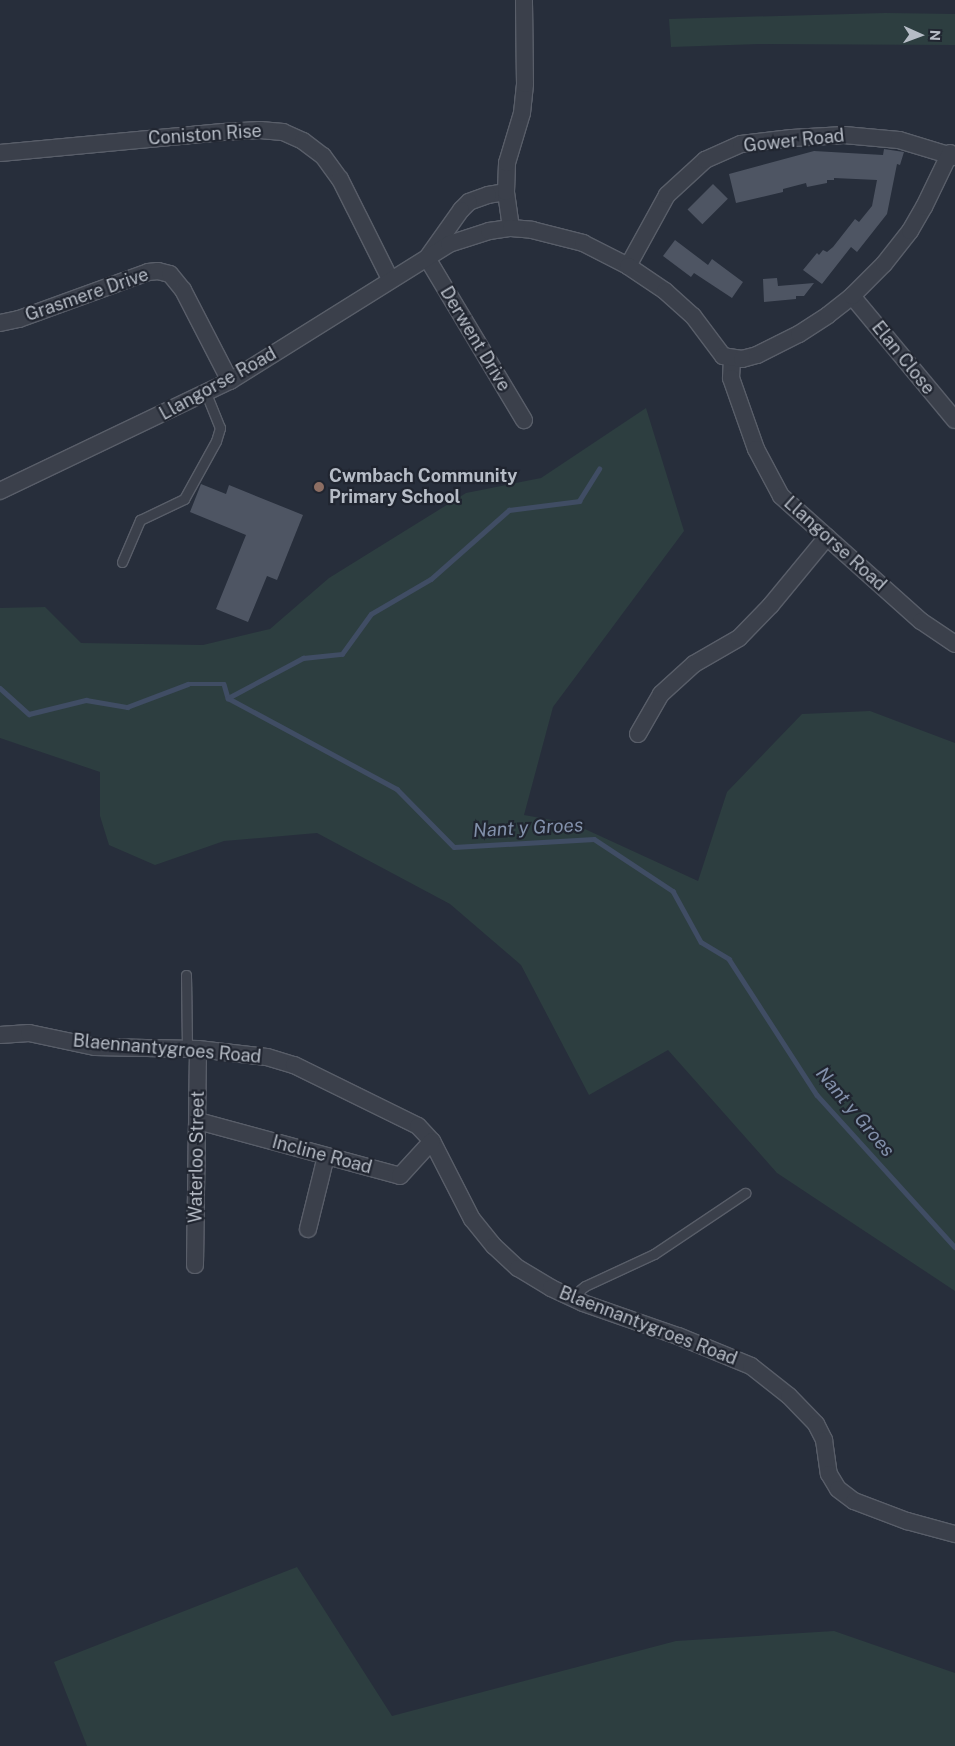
<!DOCTYPE html>
<style>
body{margin:0}
#map{position:relative;width:955px;height:1746px;overflow:hidden;background:#272e3b;font-family:"Public Sans",sans-serif}
div>[style]{position:absolute}
.green>*{inset:0;background:#2d3e40}
.stream>*{height:4.5px;margin:-2.25px;padding:0 2.25px;transform-origin:2.25px;border-radius:2.25px;background:#404d64}
.building>*{inset:0;background:#4e5563;transform-origin:0 0}
.roads{filter:drop-shadow(1px 0 #595e69) drop-shadow(-1px 0 #595e69) drop-shadow(0 1px #595e69) drop-shadow(0 -1px #595e69)}
.lane>*{height:9px;margin:-4.5px;padding:0 4.5px;transform-origin:4.5px;border-radius:4.5px;background:#3b404b}
.street>*{height:16px;margin:-8px;padding:0 8px;transform-origin:8px;border-radius:8px;background:#3b404b}
.dots>*{width:14px;height:14px;translate:-50% -50%;box-sizing:border-box;border:2px solid #202530;border-radius:50%}
span{translate:-50% -50%;white-space:nowrap;text-align:center;line-height:1.15;-webkit-text-stroke:4.5px #202530;paint-order:stroke}
.street-label{font-size:18px;color:#b6bcc6}
.poi-label{font-size:18px;color:#b6bcc6;font-weight:700}
.left{translate:0 -50%;text-align:left}
.water-label{font-size:19px;color:#8290aa;font-style:italic}
.north{position:absolute;left:895px;top:10px;width:50px;height:50px;-webkit-text-stroke:4px #202530;paint-order:stroke;rotate:92deg;font-size:14px;font-weight:700;line-height:20px;text-align:center;color:#b6bcc6}
.north::after{content:'';display:block;margin:auto;width:18px;height:22px;background:#b6bcc6;clip-path:polygon(50% 0,100% 100%,50% 72%,0 100%)}
</style>
<div id="map">
<div class="green">
<div style="clip-path:polygon(885px 13px,955px 14px,955px 45px,759px 44px,671px 47px,669px 19px)"></div>
<div style="clip-path:polygon(646px 408px,684px 531px,553px 707px,524px 815px,574px 824px,698px 881px,727px 792px,802px 714px,870px 711px,955px 743px,955px 1291px,777px 1173px,668px 1050px,589px 1095px,521px 965px,450px 904px,317px 833px,224px 841px,155px 865px,109px 845px,100px 816px,100px 772px,0 738px,0 608px,45px 607px,81px 643px,203px 645px,270px 629px,329px 578px,466px 493px,541px 478px)"></div>
<div style="clip-path:polygon(297px 1567px,392px 1716px,676px 1641px,834px 1631px,955px 1673px,955px 1746px,87px 1746px,54px 1662px)"></div>
</div>
<div class="stream">
<div style="left:0;top:688px;width:39px;rotate:42deg"></div>
<div style="left:29px;top:714px;width:59px;rotate:-13.8deg"></div>
<div style="left:86px;top:700px;width:42px;rotate:9.7deg"></div>
<div style="left:127px;top:707px;width:65px;rotate:-20.7deg"></div>
<div style="left:188px;top:684px;width:36px"></div>
<div style="left:224px;top:684px;width:15px;rotate:74deg"></div>
<div style="left:228px;top:698px;width:85px;rotate:-28.1deg"></div>
<div style="left:303px;top:658px;width:39px;rotate:-6deg"></div>
<div style="left:342px;top:654px;width:49px;rotate:-54.1deg"></div>
<div style="left:371px;top:614px;width:69px;rotate:-30.3deg"></div>
<div style="left:431px;top:579px;width:104px;rotate:-41.5deg"></div>
<div style="left:509px;top:510px;width:71px;rotate:-7.3deg"></div>
<div style="left:579px;top:501px;width:38px;rotate:-58deg"></div>
<div style="left:228px;top:698px;width:192px;rotate:28.3deg"></div>
<div style="left:397px;top:789px;width:81px;rotate:45.5deg"></div>
<div style="left:454px;top:847px;width:140px;rotate:-3.3deg"></div>
<div style="left:594px;top:839px;width:95px;rotate:33.4deg"></div>
<div style="left:673px;top:891px;width:58px;rotate:61.2deg"></div>
<div style="left:701px;top:942px;width:33px;rotate:31deg"></div>
<div style="left:729px;top:959px;width:162px;rotate:57.1deg"></div>
<div style="left:817px;top:1095px;width:205px;rotate:47.8deg"></div>
</div>
<div class="building">
<div style="clip-path:polygon(884px 149px,904px 152px,900px 165px,897px 164px,887px 214px,857px 252px,851px 247px,822px 284px,803px 270px,817px 253px,819px 255px,823px 250px,827px 252px,833px 247px,855px 219px,859px 222px,872px 206px,877px 180px,834px 178px,834px 180px,827px 180px,827px 183px,807px 187px,806px 183px,783px 189px,783px 192px,736px 203px,729px 174px,814px 151px,883px 155px)"></div>
<div style="left:713px;top:184px;width:21px;height:36px;rotate:45deg"></div>
<div style="clip-path:polygon(675px 240px,708px 265px,712px 259px,743px 282px,732px 298px,694px 273px,691px 277px,663px 256px)"></div>
<div style="clip-path:polygon(777px 278px,778px 286px,814px 283px,804px 296px,796px 296px,796px 299px,764px 302px,763px 279px)"></div>
<div style="clip-path:polygon(201px 484px,226px 494px,229px 485px,303px 515px,277px 580px,267px 576px,248px 622px,216px 609px,246px 535px,190px 512px)"></div>
</div>
<div class="roads">
<div class="lane">
<div style="left:122px;top:562px;width:46px;rotate:-66.8deg"></div>
<div style="left:140px;top:520px;width:49px;rotate:-25.5deg"></div>
<div style="left:184px;top:499px;width:66px;rotate:-61.1deg"></div>
<div style="left:216px;top:441px;width:14px;rotate:-73deg"></div>
<div style="left:220px;top:428px;width:38px;rotate:-112deg"></div>
<div style="left:186px;top:975px;width:74px;rotate:89.2deg"></div>
<div style="left:577px;top:1301px;width:11px;rotate:-75deg"></div>
<div style="left:580px;top:1290px;width:6px;rotate:-39deg"></div>
<div style="left:585px;top:1286px;width:76px;rotate:-24.9deg"></div>
<div style="left:654px;top:1254px;width:110px;rotate:-33.8deg"></div>
</div>
<div class="street">
<div style="left:0;top:153px;width:224px;rotate:-5.4deg"></div>
<div style="left:223px;top:132px;width:37px;rotate:-3deg"></div>
<div style="left:260px;top:130px;width:23px;rotate:5deg"></div>
<div style="left:283px;top:132px;width:22px;rotate:24deg"></div>
<div style="left:303px;top:141px;width:25px;rotate:37deg"></div>
<div style="left:323px;top:156px;width:29px;rotate:54deg"></div>
<div style="left:340px;top:179px;width:112px;rotate:63.4deg"></div>
<div style="left:506px;top:192px;width:18px;rotate:171deg"></div>
<div style="left:488px;top:195px;width:20px;rotate:160deg"></div>
<div style="left:469px;top:202px;width:11px;rotate:135deg"></div>
<div style="left:461px;top:210px;width:59px;rotate:125.3deg"></div>
<div style="left:427px;top:258px;width:189px;rotate:59.1deg"></div>
<div style="left:511px;top:228px;width:36px;rotate:-98deg"></div>
<div style="left:506px;top:192px;width:29px;rotate:-88deg"></div>
<div style="left:507px;top:163px;width:52px;rotate:-73.3deg"></div>
<div style="left:522px;top:113px;width:29px;rotate:-84deg"></div>
<div style="left:525px;top:84px;width:84px;rotate:-90.7deg"></div>
<div style="left:628px;top:266px;width:81px;rotate:-61.2deg"></div>
<div style="left:667px;top:195px;width:52px;rotate:-42.6deg"></div>
<div style="left:705px;top:160px;width:39px;rotate:-24deg"></div>
<div style="left:741px;top:144px;width:51px;rotate:-6.7deg"></div>
<div style="left:792px;top:138px;width:52px;rotate:-3.3deg"></div>
<div style="left:844px;top:135px;width:55px;rotate:5.2deg"></div>
<div style="left:899px;top:140px;width:59px;rotate:16.9deg"></div>
<div style="left:852px;top:296px;width:161px;rotate:50.3deg"></div>
<div style="left:0;top:323px;width:19px;rotate:-12deg"></div>
<div style="left:19px;top:319px;width:137px;rotate:-20deg"></div>
<div style="left:148px;top:272px;width:10px;rotate:-6deg"></div>
<div style="left:158px;top:271px;width:12px;rotate:14deg"></div>
<div style="left:170px;top:274px;width:21px;rotate:51deg"></div>
<div style="left:183px;top:290px;width:102px;rotate:62.7deg"></div>
<div style="left:732px;top:359px;width:19px;rotate:93deg"></div>
<div style="left:731px;top:378px;width:75px;rotate:70.6deg"></div>
<div style="left:756px;top:449px;width:53px;rotate:62deg"></div>
<div style="left:781px;top:496px;width:188px;rotate:41.8deg"></div>
<div style="left:921px;top:621px;width:41px;rotate:34.1deg"></div>
<div style="left:0;top:491px;width:255px;rotate:-25.6deg"></div>
<div style="left:230px;top:381px;width:258px;rotate:-32deg"></div>
<div style="left:449px;top:244px;width:42px;rotate:-18deg"></div>
<div style="left:489px;top:231px;width:22px;rotate:-8deg"></div>
<div style="left:511px;top:228px;width:21px;rotate:5deg"></div>
<div style="left:532px;top:230px;width:53px;rotate:14.3deg"></div>
<div style="left:583px;top:243px;width:51px;rotate:27.1deg"></div>
<div style="left:628px;top:266px;width:45px;rotate:34deg"></div>
<div style="left:665px;top:291px;width:38px;rotate:42deg"></div>
<div style="left:693px;top:316px;width:50px;rotate:53.1deg"></div>
<div style="left:723px;top:356px;width:19px;rotate:9deg"></div>
<div style="left:742px;top:359px;width:16px;rotate:-15deg"></div>
<div style="left:757px;top:355px;width:47px;rotate:-26.6deg"></div>
<div style="left:799px;top:334px;width:35px;rotate:-33deg"></div>
<div style="left:828px;top:315px;width:31px;rotate:-38deg"></div>
<div style="left:852px;top:296px;width:45px;rotate:-45deg"></div>
<div style="left:884px;top:264px;width:42px;rotate:-51.8deg"></div>
<div style="left:910px;top:231px;width:28px;rotate:-60deg"></div>
<div style="left:924px;top:207px;width:60px;rotate:-64.3deg"></div>
<div style="left:638px;top:734px;width:46px;rotate:-60.1deg"></div>
<div style="left:661px;top:694px;width:45px;rotate:-42.3deg"></div>
<div style="left:694px;top:664px;width:52px;rotate:-30deg"></div>
<div style="left:739px;top:638px;width:46px;rotate:-45.9deg"></div>
<div style="left:771px;top:605px;width:88px;rotate:-50.5deg"></div>
<div style="left:0;top:1035px;width:29px;rotate:-4deg"></div>
<div style="left:29px;top:1033px;width:67px;rotate:12deg"></div>
<div style="left:95px;top:1047px;width:103px;rotate:1.1deg"></div>
<div style="left:198px;top:1049px;width:69px;rotate:6.6deg"></div>
<div style="left:267px;top:1057px;width:28px;rotate:17deg"></div>
<div style="left:294px;top:1065px;width:138px;rotate:26.2deg"></div>
<div style="left:418px;top:1126px;width:21px;rotate:47deg"></div>
<div style="left:432px;top:1141px;width:88px;rotate:62.9deg"></div>
<div style="left:472px;top:1219px;width:35px;rotate:51deg"></div>
<div style="left:494px;top:1246px;width:33px;rotate:43deg"></div>
<div style="left:518px;top:1268px;width:39px;rotate:31deg"></div>
<div style="left:551px;top:1288px;width:35px;rotate:25deg"></div>
<div style="left:583px;top:1303px;width:101px;rotate:19.2deg"></div>
<div style="left:678px;top:1336px;width:79px;rotate:22.3deg"></div>
<div style="left:751px;top:1366px;width:48px;rotate:38.3deg"></div>
<div style="left:789px;top:1396px;width:39px;rotate:46deg"></div>
<div style="left:816px;top:1424px;width:18px;rotate:63deg"></div>
<div style="left:824px;top:1440px;width:34px;rotate:82deg"></div>
<div style="left:829px;top:1474px;width:17px;rotate:59deg"></div>
<div style="left:838px;top:1489px;width:20px;rotate:37deg"></div>
<div style="left:854px;top:1501px;width:57px;rotate:20.7deg"></div>
<div style="left:907px;top:1521px;width:50px;rotate:15.2deg"></div>
<div style="left:198px;top:1121px;width:209px;rotate:15.2deg"></div>
<div style="left:400px;top:1176px;width:47px;rotate:-47.6deg"></div>
<div style="left:308px;top:1229px;width:75px;rotate:-76.1deg"></div>
<div style="left:195px;top:1265px;width:216px;rotate:-89.2deg"></div>
</div>
</div>
<div class="dots">
<div style="left:319px;top:487px;background:#8d6e63"></div>
</div>
<div class="street-label">
<span style="left:205px;top:135px;rotate:-4deg">Coniston Rise</span>
<span style="left:794px;top:141px;rotate:-6deg">Gower Road</span>
<span style="left:87px;top:295px;rotate:-19deg">Grasmere Drive</span>
<span style="left:475px;top:339px;rotate:59deg">Derwent Drive</span>
<span style="left:903px;top:358px;rotate:51deg">Elan Close</span>
<span style="left:218px;top:384px;rotate:-29deg">Llangorse Road</span>
<span style="left:835px;top:544px;rotate:42deg">Llangorse Road</span>
<span style="left:167px;top:1049px;rotate:5deg">Blaennantygroes Road</span>
<span style="left:322px;top:1155px;rotate:15deg">Incline Road</span>
<span style="left:197px;top:1157px;rotate:-89deg">Waterloo Street</span>
<span style="left:648px;top:1326px;rotate:21deg">Blaennantygroes Road</span>
</div>
<div class="poi-label">
<span class="left" style="left:329px;top:487px">Cwmbach Community<br>Primary School</span>
</div>
<div class="water-label">
<span style="left:528px;top:828px;rotate:-3deg">Nant y Groes</span>
<span style="left:855px;top:1112px;rotate:50deg">Nant y Groes</span>
</div>
<div class="north">N</div>
</div>
